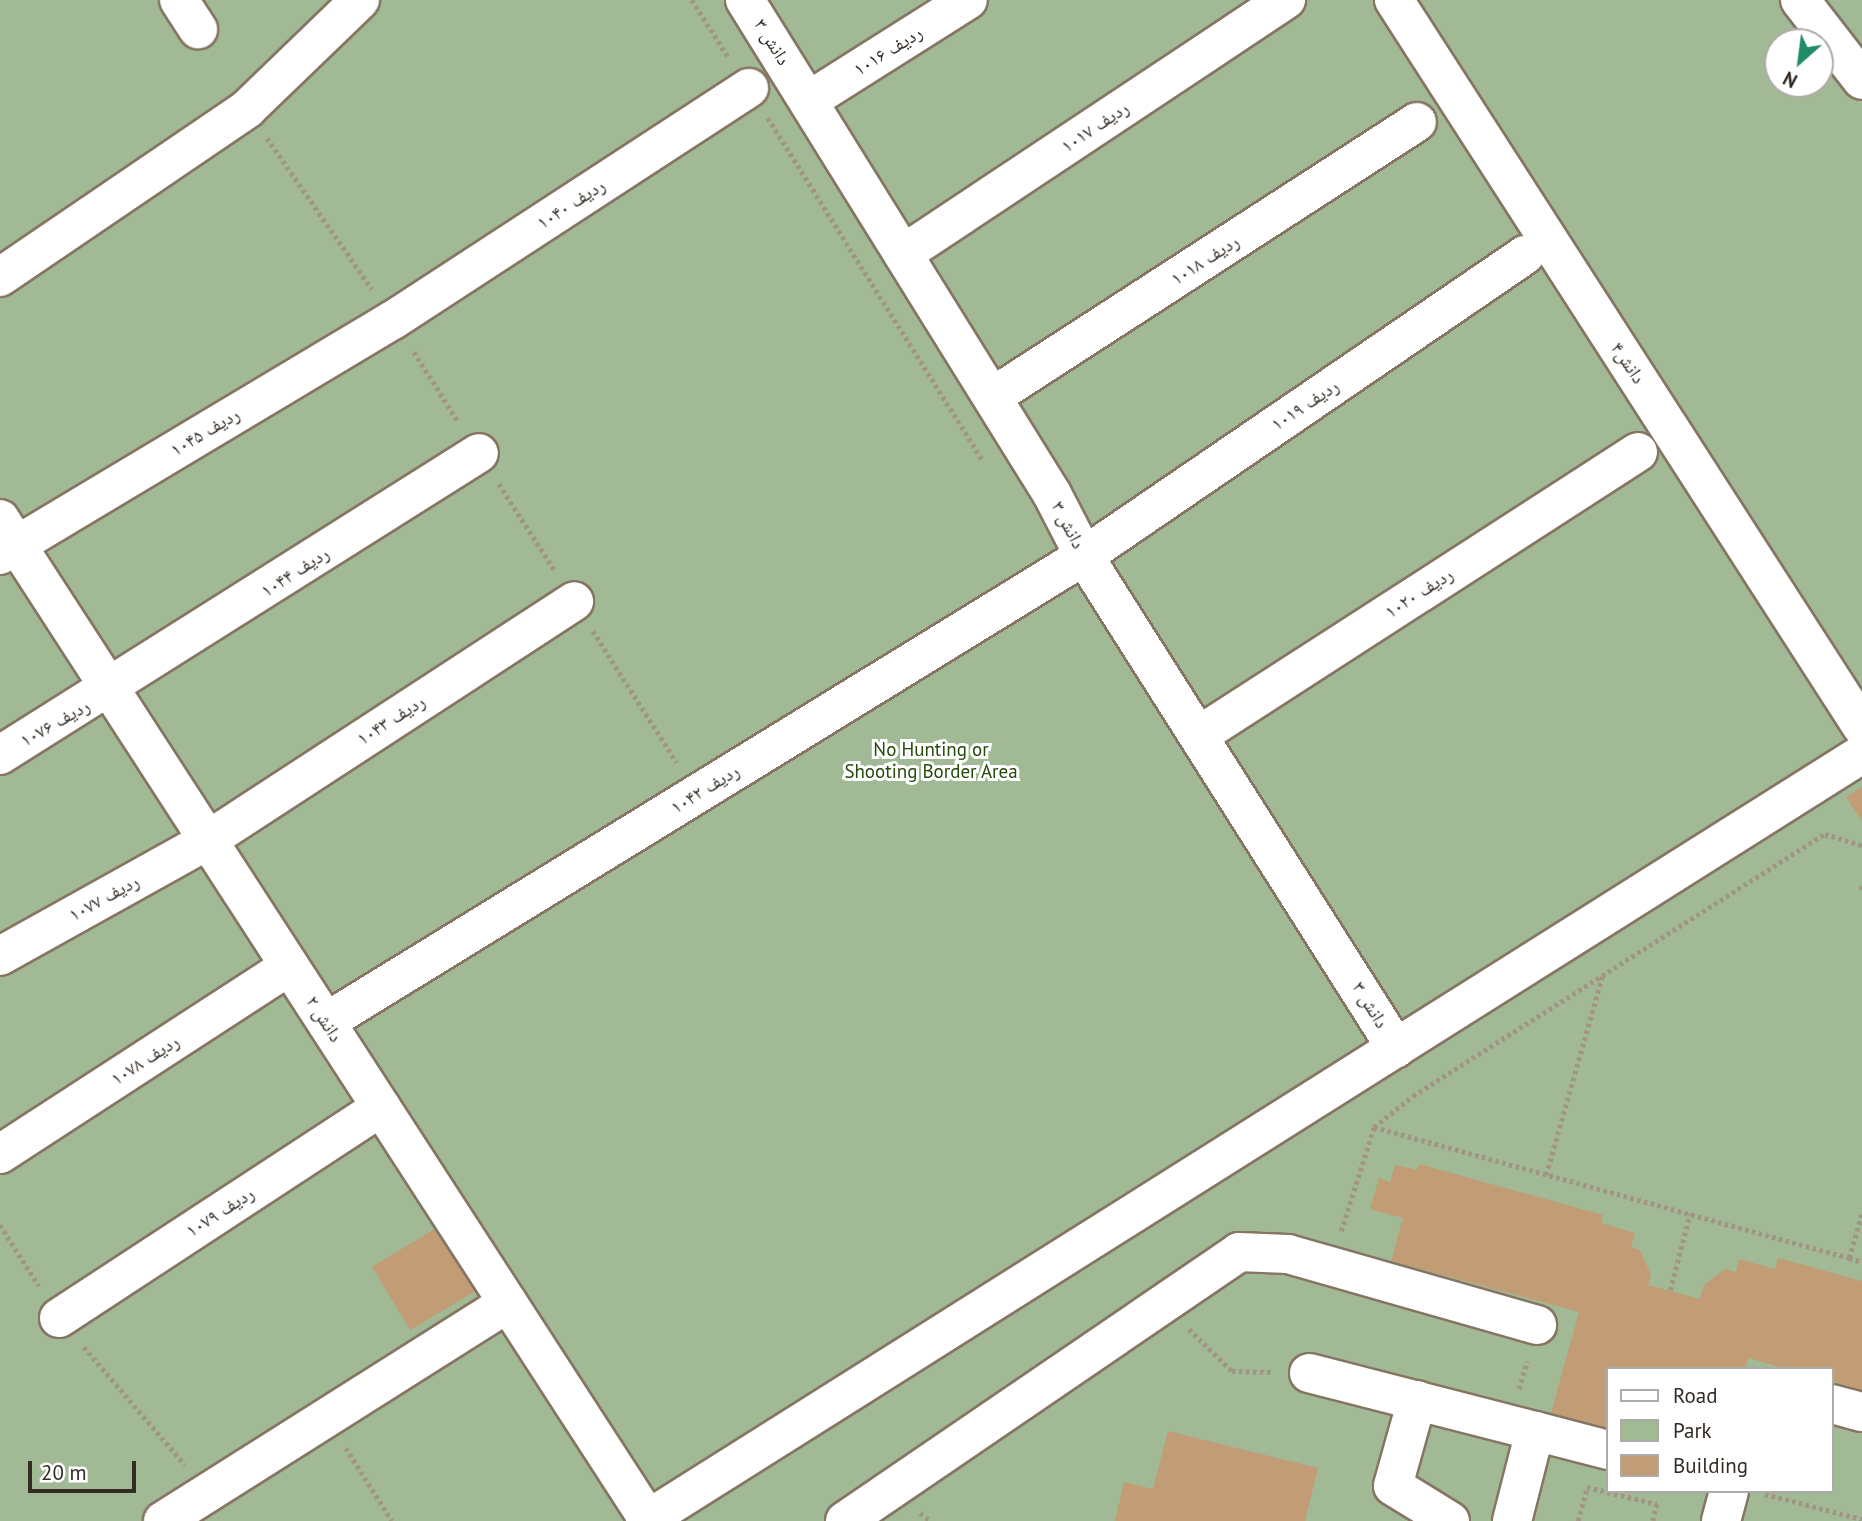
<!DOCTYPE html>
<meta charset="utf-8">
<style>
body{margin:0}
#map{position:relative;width:1862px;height:1521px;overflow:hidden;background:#f2dfcb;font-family:"PT Sans","Noto Naskh Arabic",sans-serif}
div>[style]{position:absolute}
.green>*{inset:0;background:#a1b995}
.building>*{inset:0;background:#c19c75;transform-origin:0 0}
.path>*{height:4.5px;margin-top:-2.25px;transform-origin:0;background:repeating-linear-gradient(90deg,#a29485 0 3.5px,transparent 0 7px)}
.roads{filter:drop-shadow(2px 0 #867563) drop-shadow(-2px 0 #867563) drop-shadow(0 2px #867563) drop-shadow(0 -2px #867563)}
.minor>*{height:38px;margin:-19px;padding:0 19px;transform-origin:19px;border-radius:19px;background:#fff}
span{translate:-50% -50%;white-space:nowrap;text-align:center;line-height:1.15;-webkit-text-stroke:6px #fff;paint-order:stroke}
.street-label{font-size:19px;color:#332c24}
.park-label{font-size:19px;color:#24490b}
.legend{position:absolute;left:1606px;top:1367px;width:228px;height:126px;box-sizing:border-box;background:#fff;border:2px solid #adaba7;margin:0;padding:9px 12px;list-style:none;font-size:21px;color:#332c24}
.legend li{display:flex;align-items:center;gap:14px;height:35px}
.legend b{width:35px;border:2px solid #adaba7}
.north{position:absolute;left:1764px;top:28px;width:70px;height:70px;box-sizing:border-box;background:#fff;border:2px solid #adaba7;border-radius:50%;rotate:208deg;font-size:19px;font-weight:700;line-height:28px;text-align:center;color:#332c24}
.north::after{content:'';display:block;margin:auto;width:24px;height:32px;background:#208b69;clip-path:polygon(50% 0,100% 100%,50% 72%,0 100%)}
.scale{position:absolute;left:28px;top:1461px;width:108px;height:32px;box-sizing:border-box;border:4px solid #332c24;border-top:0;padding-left:9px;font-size:21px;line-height:24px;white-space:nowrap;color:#332c24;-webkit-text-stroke:5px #fff;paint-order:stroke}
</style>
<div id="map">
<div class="green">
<div style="clip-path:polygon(evenodd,0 0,1862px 0,1862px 1521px,0 1521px,0 0,1778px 42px,1820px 42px,1820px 84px,1778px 84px,1778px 42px,0 0,1608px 1369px,1832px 1369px,1832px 1491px,1608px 1491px,1608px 1369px)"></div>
</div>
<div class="building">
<div style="clip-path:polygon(1862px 787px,1862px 821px,1846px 797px)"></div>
<div style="clip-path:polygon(1419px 1164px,1603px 1215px,1601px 1223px,1635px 1233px,1631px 1247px,1640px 1250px,1651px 1275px,1648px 1285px,1700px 1299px,1704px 1285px,1725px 1269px,1736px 1272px,1739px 1259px,1775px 1269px,1778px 1258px,1862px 1281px,1862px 1390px,1832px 1381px,1832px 1369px,1786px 1369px,1748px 1358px,1745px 1369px,1608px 1369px,1608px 1429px,1551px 1413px,1579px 1312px,1391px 1261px,1403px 1218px,1370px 1209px,1379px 1178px,1390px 1182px,1395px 1165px,1417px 1170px)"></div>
<div style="left:438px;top:1227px;width:74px;height:77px;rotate:59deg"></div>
<div style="clip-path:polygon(1168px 1431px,1318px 1468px,1305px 1521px,1115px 1521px,1124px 1482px,1153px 1489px)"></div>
</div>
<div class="path">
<div style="left:692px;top:0;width:69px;rotate:57.5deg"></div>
<div style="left:768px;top:118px;width:405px;rotate:57.9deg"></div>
<div style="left:267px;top:138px;width:184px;rotate:55.2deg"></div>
<div style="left:414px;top:352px;width:82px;rotate:57.5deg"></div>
<div style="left:499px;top:484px;width:103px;rotate:57.2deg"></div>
<div style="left:593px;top:631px;width:156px;rotate:57.5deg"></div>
<div style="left:1862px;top:886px;width:6px;rotate:90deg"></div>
<div style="left:1374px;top:1127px;width:493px;rotate:15.4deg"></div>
<div style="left:1849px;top:1258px;width:47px;rotate:-73.9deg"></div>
<div style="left:1546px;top:1175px;width:206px;rotate:-74.2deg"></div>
<div style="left:0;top:1225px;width:72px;rotate:57.4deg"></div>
<div style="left:1341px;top:1231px;width:109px;rotate:-72.4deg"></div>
<div style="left:1374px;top:1127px;width:50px;rotate:-38.5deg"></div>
<div style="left:1413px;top:1096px;width:488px;rotate:-32.5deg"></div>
<div style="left:1825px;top:834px;width:39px;rotate:17deg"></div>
<div style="left:1849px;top:1258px;width:14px;rotate:17deg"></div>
<div style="left:1670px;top:1290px;width:79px;rotate:-75.3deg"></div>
<div style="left:1189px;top:1329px;width:60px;rotate:44.3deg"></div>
<div style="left:1232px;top:1371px;width:40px;rotate:1.4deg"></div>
<div style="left:84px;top:1347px;width:155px;rotate:49.4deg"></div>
<div style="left:1519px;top:1389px;width:29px;rotate:-74deg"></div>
<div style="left:346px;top:1448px;width:86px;rotate:57.8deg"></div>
<div style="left:1765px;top:1494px;width:100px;rotate:14.5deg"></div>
<div style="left:920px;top:1513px;width:14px;rotate:36deg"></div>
<div style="left:1578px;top:1521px;width:35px;rotate:-75deg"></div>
<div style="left:1587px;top:1487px;width:72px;rotate:13.7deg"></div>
<div style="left:1657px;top:1504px;width:17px;rotate:103deg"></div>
</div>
<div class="roads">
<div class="minor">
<div style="left:179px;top:0;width:35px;rotate:57deg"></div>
<div style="left:745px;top:0;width:582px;rotate:58.14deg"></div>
<div style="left:1052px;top:494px;width:70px;rotate:62.7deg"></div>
<div style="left:1084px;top:556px;width:583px;rotate:57.62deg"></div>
<div style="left:1394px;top:0;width:865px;rotate:57.23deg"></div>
<div style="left:1800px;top:0;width:101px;rotate:52.2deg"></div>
<div style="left:808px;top:101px;width:189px;rotate:-32.3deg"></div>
<div style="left:903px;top:254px;width:460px;rotate:-33.6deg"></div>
<div style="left:0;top:277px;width:299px;rotate:-34.2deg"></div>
<div style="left:247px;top:109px;width:157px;rotate:-44deg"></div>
<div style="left:992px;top:397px;width:506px;rotate:-32.91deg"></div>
<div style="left:0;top:519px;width:1192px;rotate:57.06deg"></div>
<div style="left:0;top:555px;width:458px;rotate:-30.9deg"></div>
<div style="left:393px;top:320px;width:425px;rotate:-33.1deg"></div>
<div style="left:1201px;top:734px;width:520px;rotate:-32.83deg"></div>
<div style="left:0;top:755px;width:566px;rotate:-32.23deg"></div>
<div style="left:0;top:956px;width:238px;rotate:-29.1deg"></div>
<div style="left:208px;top:840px;width:437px;rotate:-33.1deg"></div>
<div style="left:326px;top:1022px;width:890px;rotate:-31.58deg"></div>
<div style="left:1084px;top:556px;width:534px;rotate:-34.32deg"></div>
<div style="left:0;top:1154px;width:345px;rotate:-33deg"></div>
<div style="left:59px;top:1318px;width:385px;rotate:-33.2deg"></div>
<div style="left:1309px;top:1373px;width:233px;rotate:14.4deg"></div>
<div style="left:1417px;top:1400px;width:89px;rotate:105.6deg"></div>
<div style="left:1393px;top:1486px;width:67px;rotate:31.6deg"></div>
<div style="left:1832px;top:1404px;width:31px;rotate:15deg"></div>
<div style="left:163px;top:1521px;width:408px;rotate:-32.3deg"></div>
<div style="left:645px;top:1521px;width:1439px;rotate:-32.22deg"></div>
<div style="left:845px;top:1521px;width:477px;rotate:-34.3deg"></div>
<div style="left:1239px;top:1252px;width:49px;rotate:2.3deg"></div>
<div style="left:1288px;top:1254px;width:259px;rotate:15.9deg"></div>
<div style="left:1512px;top:1521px;width:93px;rotate:-75.7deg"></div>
<div style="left:1535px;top:1431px;width:75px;rotate:14.6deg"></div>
<div style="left:1721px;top:1521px;width:31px;rotate:-75deg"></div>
</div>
</div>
<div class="street-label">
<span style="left:772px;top:42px;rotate:58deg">دانش ۳</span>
<span style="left:888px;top:51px;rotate:-32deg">ردیف ۱۰۱۶</span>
<span style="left:1095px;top:127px;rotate:-34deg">ردیف ۱۰۱۷</span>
<span style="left:571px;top:204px;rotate:-33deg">ردیف ۱۰۴۰</span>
<span style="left:1205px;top:260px;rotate:-33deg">ردیف ۱۰۱۸</span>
<span style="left:1628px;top:363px;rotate:56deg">دانش۴</span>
<span style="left:1305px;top:405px;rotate:-34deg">ردیف ۱۰۱۹</span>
<span style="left:205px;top:432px;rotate:-31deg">ردیف ۱۰۴۵</span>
<span style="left:1068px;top:525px;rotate:62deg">دانش ۳</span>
<span style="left:295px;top:572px;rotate:-33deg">ردیف ۱۰۴۴</span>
<span style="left:1419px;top:593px;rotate:-33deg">ردیف ۱۰۲۰</span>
<span style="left:391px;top:720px;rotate:-33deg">ردیف ۱۰۴۳</span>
<span style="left:55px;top:723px;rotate:-30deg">ردیف ۱۰۷۶</span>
<span style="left:705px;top:789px;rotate:-32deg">ردیف ۱۰۴۲</span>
<span style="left:104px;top:898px;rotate:-29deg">ردیف ۱۰۷۷</span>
<span style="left:1370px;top:1005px;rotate:58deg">دانش ۳</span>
<span style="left:324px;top:1019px;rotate:57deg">دانش ۲</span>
<span style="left:145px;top:1060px;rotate:-33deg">ردیف ۱۰۷۸</span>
<span style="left:220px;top:1212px;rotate:-33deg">ردیف ۱۰۷۹</span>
</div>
<div class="park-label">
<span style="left:931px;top:761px">No Hunting or<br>Shooting Border Area</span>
</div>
<ul class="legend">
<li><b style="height:9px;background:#fff"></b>Road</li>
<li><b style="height:19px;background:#a1b995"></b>Park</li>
<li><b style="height:19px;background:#c19c75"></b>Building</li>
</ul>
<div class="north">N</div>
<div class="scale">20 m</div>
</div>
